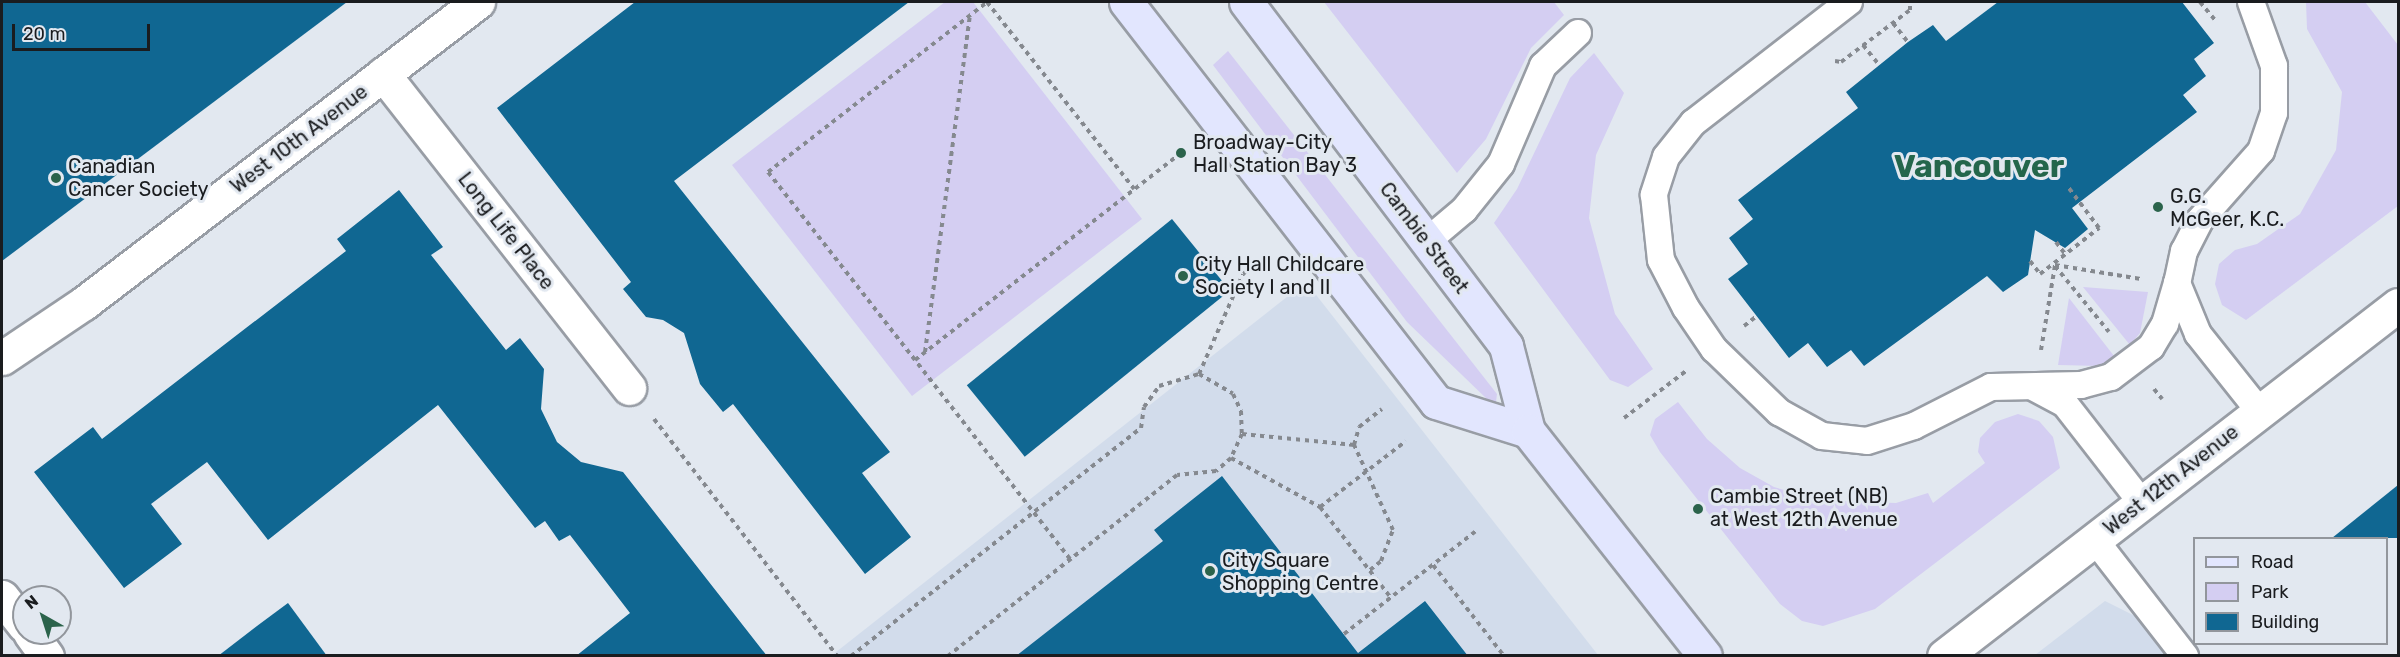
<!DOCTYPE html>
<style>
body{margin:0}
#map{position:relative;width:2400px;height:657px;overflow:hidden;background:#e2e8f0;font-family:Rubik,sans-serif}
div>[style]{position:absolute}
.built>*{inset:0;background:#d2dceb}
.green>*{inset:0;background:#d4cef2}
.building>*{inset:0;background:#106792;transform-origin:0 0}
.path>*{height:4px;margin-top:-2px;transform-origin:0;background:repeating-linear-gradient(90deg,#85898f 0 4.5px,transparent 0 9px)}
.roads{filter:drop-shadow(2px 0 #989da5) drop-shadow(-2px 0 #989da5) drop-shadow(0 2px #989da5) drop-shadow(0 -2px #989da5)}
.service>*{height:26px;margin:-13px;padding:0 13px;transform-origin:13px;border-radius:13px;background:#fff}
.minor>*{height:33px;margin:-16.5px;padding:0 16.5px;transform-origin:16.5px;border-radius:16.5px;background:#fff}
.tertiary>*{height:33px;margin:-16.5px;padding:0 16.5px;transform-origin:16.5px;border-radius:16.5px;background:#fff}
.secondary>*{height:33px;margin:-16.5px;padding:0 16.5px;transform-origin:16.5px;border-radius:16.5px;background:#e2e6fe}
.dots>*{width:16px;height:16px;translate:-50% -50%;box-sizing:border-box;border:3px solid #e2e8f0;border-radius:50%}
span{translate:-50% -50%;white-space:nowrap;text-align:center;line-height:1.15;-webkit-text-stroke:6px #e2e8f0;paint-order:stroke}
.street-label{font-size:20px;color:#1a1c1f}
.poi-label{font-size:20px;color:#1a1c1f}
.left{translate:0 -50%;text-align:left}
.town-label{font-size:32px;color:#24664b;font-weight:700}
.frame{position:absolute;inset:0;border:3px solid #1a1c1f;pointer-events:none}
.legend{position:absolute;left:2193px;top:537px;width:195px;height:108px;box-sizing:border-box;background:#e2e8f0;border:2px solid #92969c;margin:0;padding:8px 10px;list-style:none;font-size:18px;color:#1a1c1f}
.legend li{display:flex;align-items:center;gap:12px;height:30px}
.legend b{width:30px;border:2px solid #92969c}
.north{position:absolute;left:12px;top:585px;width:60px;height:60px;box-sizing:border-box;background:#e2e8f0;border:2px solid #92969c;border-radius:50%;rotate:321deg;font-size:16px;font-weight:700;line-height:24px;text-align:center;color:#1a1c1f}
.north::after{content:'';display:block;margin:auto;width:21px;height:27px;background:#2b634b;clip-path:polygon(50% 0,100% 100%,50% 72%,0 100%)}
.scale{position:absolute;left:12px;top:24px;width:138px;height:27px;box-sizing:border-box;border:3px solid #1a1c1f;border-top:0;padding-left:8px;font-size:18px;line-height:21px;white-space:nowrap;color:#1a1c1f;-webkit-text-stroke:4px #e2e8f0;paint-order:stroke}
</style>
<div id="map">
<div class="built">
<div style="clip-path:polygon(1306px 282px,1598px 655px,831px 656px)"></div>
<div style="clip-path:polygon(2105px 601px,2137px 617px,2167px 655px,2035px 655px)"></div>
</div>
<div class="green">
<div style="clip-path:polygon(945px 2px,973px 2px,1142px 219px,912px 396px,732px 165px)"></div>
<div style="clip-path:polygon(1324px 2px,1554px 2px,1564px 15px,1531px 48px,1486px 139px,1457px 173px)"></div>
<div style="clip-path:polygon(2306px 2px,2365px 2px,2398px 45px,2398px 206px,2246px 320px,2222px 305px,2215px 284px,2219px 264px,2235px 250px,2257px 244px,2300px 214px,2336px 150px,2342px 92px,2307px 29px)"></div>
<div style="clip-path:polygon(1228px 51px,1497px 394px,1496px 402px,1489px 401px,1407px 322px,1213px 65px)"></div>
<div style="clip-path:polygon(1594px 53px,1624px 93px,1596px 155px,1589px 218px,1615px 314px,1653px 369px,1628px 387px,1610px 380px,1494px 223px,1517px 189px,1570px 78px)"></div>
<div style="clip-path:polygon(2083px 287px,2148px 292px,2140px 333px,2130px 345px)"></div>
<div style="clip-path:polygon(2069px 298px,2114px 356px,2101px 366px,2058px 365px)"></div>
<div style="clip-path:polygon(1678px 402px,1707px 439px,1740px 468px,1774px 487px,1818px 500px,1896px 503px,1928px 493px,1933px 503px,1985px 463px,1978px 452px,1980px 438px,1995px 422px,2018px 414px,2039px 421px,2053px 437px,2060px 468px,1875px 609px,1823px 626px,1802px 621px,1780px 604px,1660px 452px,1650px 435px,1655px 419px)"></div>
</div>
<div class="building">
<div style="clip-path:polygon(2px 2px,347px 2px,2px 261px)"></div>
<div style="clip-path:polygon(635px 2px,909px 2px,674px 181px,890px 452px,862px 473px,911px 537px,865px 574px,733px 404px,723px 412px,700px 384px,684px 333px,663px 320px,646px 317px,623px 289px,631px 282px,497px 108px)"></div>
<div style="clip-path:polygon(1998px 2px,2182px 2px,2214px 43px,2194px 59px,2206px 76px,2183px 95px,2197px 112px,2072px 208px,2088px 229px,2065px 248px,2035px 230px,2028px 275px,2003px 292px,1987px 276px,1864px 366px,1851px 350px,1827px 367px,1808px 343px,1789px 358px,1728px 279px,1748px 264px,1729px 238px,1753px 219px,1738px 200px,1858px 108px,1846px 92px,1908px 42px,1933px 25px,1946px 41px)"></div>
<div style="clip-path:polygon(399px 190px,443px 247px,431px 255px,506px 350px,520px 338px,544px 369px,541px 409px,557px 442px,581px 462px,623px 472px,767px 656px,576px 656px,630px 613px,570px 535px,559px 541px,545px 521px,535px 528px,438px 405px,268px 540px,207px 462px,151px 504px,182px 544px,124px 588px,34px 472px,93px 427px,102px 439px,346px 251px,337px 239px)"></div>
<div style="left:1172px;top:219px;width:92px;height:264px;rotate:51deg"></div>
<div style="clip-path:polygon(1222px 476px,1358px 653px,1425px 601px,1468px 656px,1016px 656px,1163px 541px,1154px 530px)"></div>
<div style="clip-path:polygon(2398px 485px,2398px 538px,2332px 538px)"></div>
<div style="clip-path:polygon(288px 603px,327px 656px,218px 656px,261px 623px)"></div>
</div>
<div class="path">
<div style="left:987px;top:2px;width:238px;rotate:51.8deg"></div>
<div style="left:2200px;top:2px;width:26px;rotate:50deg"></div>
<div style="left:1893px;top:23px;width:24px;rotate:52deg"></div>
<div style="left:1863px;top:45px;width:26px;rotate:51deg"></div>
<div style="left:1835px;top:61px;width:6px;rotate:9deg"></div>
<div style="left:1841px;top:62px;width:86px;rotate:-37deg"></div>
<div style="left:1910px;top:10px;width:8px;rotate:-90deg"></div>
<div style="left:2056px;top:242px;width:15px;rotate:53deg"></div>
<div style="left:2030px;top:261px;width:16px;rotate:52deg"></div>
<div style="left:2040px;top:274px;width:75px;rotate:-37.9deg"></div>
<div style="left:2099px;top:228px;width:51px;rotate:-127.1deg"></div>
<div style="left:2055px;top:266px;width:85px;rotate:50.7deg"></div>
<div style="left:1744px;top:326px;width:16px;rotate:-38deg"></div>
<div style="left:2041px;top:350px;width:86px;rotate:-80.6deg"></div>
<div style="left:2055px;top:265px;width:87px;rotate:9.2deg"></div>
<div style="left:925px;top:352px;width:340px;rotate:-82.4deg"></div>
<div style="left:915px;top:360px;width:239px;rotate:-128deg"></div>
<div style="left:768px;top:172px;width:277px;rotate:-37.8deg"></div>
<div style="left:1199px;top:374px;width:109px;rotate:-66.3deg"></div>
<div style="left:1243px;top:274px;width:26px;rotate:-39deg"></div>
<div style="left:2154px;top:389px;width:13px;rotate:51deg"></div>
<div style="left:1624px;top:418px;width:78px;rotate:-37.2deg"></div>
<div style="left:654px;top:419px;width:299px;rotate:52.3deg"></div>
<div style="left:1242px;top:434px;width:113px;rotate:5.6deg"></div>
<div style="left:1231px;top:458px;width:102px;rotate:28.8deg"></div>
<div style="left:1320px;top:507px;width:115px;rotate:52deg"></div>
<div style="left:1320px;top:507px;width:108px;rotate:-37.5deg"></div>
<div style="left:1070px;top:559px;width:252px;rotate:-127.9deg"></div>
<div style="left:915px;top:360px;width:337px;rotate:-37.9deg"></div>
<div style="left:1433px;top:565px;width:115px;rotate:52deg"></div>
<div style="left:1370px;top:570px;width:14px;rotate:-39deg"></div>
<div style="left:1381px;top:561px;width:33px;rotate:-69deg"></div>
<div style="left:1393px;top:530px;width:94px;rotate:-114.6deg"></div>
<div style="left:1354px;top:445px;width:19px;rotate:-74deg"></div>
<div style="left:1359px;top:427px;width:29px;rotate:-38deg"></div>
<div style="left:1344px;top:634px;width:169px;rotate:-38deg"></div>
<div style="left:851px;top:656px;width:369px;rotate:-38.2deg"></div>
<div style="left:1141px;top:428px;width:21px;rotate:-82deg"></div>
<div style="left:1144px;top:407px;width:26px;rotate:-54deg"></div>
<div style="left:1159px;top:386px;width:42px;rotate:-16.7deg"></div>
<div style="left:1199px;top:374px;width:39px;rotate:30deg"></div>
<div style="left:1233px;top:394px;width:19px;rotate:65deg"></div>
<div style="left:1241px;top:411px;width:23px;rotate:88deg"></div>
<div style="left:1242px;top:434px;width:26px;rotate:115deg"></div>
<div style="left:1231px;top:458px;width:20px;rotate:139deg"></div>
<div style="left:1216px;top:471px;width:39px;rotate:174deg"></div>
<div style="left:1177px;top:475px;width:292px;rotate:141.7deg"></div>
</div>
<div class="roads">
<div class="service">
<div style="left:1849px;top:2px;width:197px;rotate:142.2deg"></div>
<div style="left:1693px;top:123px;width:43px;rotate:128.5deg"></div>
<div style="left:1666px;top:157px;width:40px;rotate:108deg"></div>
<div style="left:1654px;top:195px;width:65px;rotate:83.9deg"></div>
<div style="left:1661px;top:260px;width:54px;rotate:62.5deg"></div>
<div style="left:1686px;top:308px;width:50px;rotate:55.7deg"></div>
<div style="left:1714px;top:349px;width:91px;rotate:44.1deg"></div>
<div style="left:1779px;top:412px;width:49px;rotate:29.2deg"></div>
<div style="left:1822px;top:436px;width:45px;rotate:6.3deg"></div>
<div style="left:1867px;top:441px;width:49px;rotate:-17.7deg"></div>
<div style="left:1914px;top:426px;width:86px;rotate:-26.9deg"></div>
<div style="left:1991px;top:387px;width:90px;rotate:-1.3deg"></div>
<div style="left:2081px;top:385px;width:31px;rotate:-15deg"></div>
<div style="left:2111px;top:377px;width:50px;rotate:-36.9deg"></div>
<div style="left:2151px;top:347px;width:27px;rotate:-59deg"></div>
<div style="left:2165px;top:324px;width:43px;rotate:-73.7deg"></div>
<div style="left:2251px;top:2px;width:68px;rotate:70.2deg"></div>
<div style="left:2274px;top:66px;width:47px;rotate:90deg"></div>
<div style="left:2274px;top:113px;width:40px;rotate:108.9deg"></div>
<div style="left:2261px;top:151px;width:92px;rotate:131.5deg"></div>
<div style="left:2200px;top:220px;width:35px;rotate:117deg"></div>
<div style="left:2184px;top:251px;width:33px;rotate:102deg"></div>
<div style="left:2177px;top:283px;width:55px;rotate:67.6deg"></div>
<div style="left:2198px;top:334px;width:100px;rotate:51.5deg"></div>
<div style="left:1426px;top:242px;width:50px;rotate:-40.1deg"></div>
<div style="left:1464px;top:210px;width:59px;rotate:-51.2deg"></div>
<div style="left:1501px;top:164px;width:107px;rotate:-66.8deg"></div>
<div style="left:1543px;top:66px;width:48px;rotate:-43.3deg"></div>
<div style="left:2035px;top:388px;width:34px;rotate:28deg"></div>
<div style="left:2065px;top:404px;width:125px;rotate:52.1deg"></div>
<div style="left:2095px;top:540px;width:147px;rotate:52.2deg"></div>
</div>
<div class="minor">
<div style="left:383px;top:74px;width:399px;rotate:51.9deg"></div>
<div style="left:2px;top:358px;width:99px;rotate:-33.9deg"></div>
<div style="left:84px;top:303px;width:496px;rotate:-37.4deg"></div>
<div style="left:2px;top:597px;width:36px;rotate:52deg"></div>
<div style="left:30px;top:633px;width:29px;rotate:54deg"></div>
</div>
<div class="tertiary">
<div style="left:1944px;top:656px;width:574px;rotate:-37.71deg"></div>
</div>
<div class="secondary">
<div style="left:1126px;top:2px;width:506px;rotate:52.22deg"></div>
<div style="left:1436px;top:402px;width:96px;rotate:17.5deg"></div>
<div style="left:1246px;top:2px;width:431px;rotate:52.9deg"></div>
<div style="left:1506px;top:346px;width:88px;rotate:75.5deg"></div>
<div style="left:1528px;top:431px;width:286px;rotate:51.8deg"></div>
</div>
</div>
<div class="dots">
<div style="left:1181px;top:153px;background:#2b634b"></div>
<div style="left:56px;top:178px;background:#2b634b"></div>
<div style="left:2158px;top:207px;background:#2b634b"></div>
<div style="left:1183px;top:276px;background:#2b634b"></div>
<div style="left:1698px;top:509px;background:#2b634b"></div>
<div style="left:1210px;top:571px;background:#2b634b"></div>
</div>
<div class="street-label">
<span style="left:299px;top:139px;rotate:-37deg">West 10th Avenue</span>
<span style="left:506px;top:231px;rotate:52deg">Long Life Place</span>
<span style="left:1424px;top:238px;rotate:53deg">Cambie Street</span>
<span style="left:2171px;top:480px;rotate:-38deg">West 12th Avenue</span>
</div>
<div class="poi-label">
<span class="left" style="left:1193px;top:154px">Broadway-City<br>Hall Station Bay 3</span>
<span class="left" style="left:68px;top:178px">Canadian<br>Cancer Society</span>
<span class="left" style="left:2170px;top:208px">G.G.<br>McGeer, K.C.</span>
<span class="left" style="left:1195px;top:276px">City Hall Childcare<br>Society I and II</span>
<span class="left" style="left:1710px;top:508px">Cambie Street (NB)<br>at West 12th Avenue</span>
<span class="left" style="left:1222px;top:572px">City Square<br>Shopping Centre</span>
</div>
<div class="town-label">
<span style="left:1979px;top:166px">Vancouver</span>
</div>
<div class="frame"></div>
<ul class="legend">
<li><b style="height:8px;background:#e2e6fe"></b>Road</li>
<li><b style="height:16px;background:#d4cef2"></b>Park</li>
<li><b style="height:16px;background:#106792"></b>Building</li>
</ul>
<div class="north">N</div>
<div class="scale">20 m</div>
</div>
